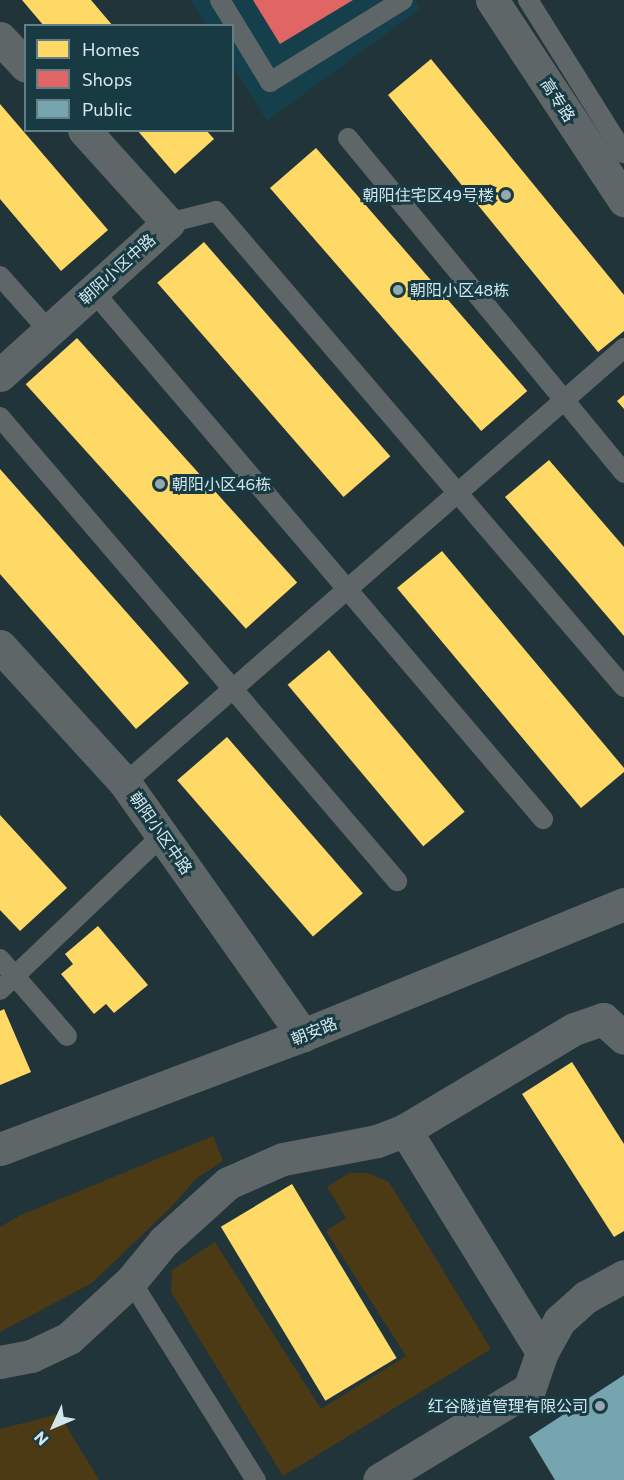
<!DOCTYPE html>
<meta charset="utf-8">
<style>
body{margin:0}
#map{position:relative;width:624px;height:1480px;overflow:hidden;background:#213439;font-family:Commissioner,"Noto Sans SC",sans-serif}
div>[style]{position:absolute}
.built>*{inset:0;background:#153f4b}
.green>*{inset:0;background:#4c3a14}
.homes>*{inset:0;background:#ffd966;transform-origin:0 0}
.shops>*{inset:0;background:#e06666}
.public>*{inset:0;background:#76a5af}
.service>*{height:20px;margin:-10px;padding:0 10px;transform-origin:10px;border-radius:10px;background:#5f6668}
.minor>*{height:33px;margin:-16.5px;padding:0 16.5px;transform-origin:16.5px;border-radius:16.5px;background:#5f6668}
.tertiary>*{height:33px;margin:-16.5px;padding:0 16.5px;transform-origin:16.5px;border-radius:16.5px;background:#5f6668}
.dots>*{width:16px;height:16px;translate:-50% -50%;box-sizing:border-box;border:3px solid #173a43;border-radius:50%}
span{translate:-50% -50%;white-space:nowrap;text-align:center;line-height:1.15;-webkit-text-stroke:6px #173a43;paint-order:stroke}
.street-label{font-size:16px;color:#d3e6ec}
.poi-label{font-size:16px;color:#d3e6ec}
.right{translate:-100% -50%;text-align:right}
.left{translate:0 -50%;text-align:left}
.legend{position:absolute;left:24px;top:24px;width:210px;height:108px;box-sizing:border-box;background:#173a43;border:2px solid #627f87;margin:0;padding:8px 10px;list-style:none;font-size:18px;color:#d3e6ec}
.legend li{display:flex;align-items:center;gap:12px;height:30px}
.legend b{width:30px;border:2px solid #627f87}
.north{position:absolute;left:24px;top:1396px;width:60px;height:60px;-webkit-text-stroke:4px #173a43;paint-order:stroke;rotate:226deg;font-size:16px;font-weight:700;line-height:24px;text-align:center;color:#d3e6ec}
.north::after{content:'';display:block;margin:auto;width:21px;height:27px;background:#d3e6ec;clip-path:polygon(50% 0,100% 100%,50% 72%,0 100%)}
</style>
<div id="map">
<div class="built">
<div style="clip-path:polygon(190px 0,415px 0,420px 9px,267px 121px,233px 67px,232px 26px,206px 25px)"></div>
</div>
<div class="green">
<div style="clip-path:polygon(213px 1136px,223px 1161px,197px 1178px,170px 1208px,92px 1283px,0 1332px,0 1227px,21px 1215px)"></div>
<div style="clip-path:polygon(349px 1173px,367px 1173px,389px 1182px,491px 1349px,283px 1476px,171px 1292px,172px 1270px,215px 1242px,321px 1409px,406px 1356px,326px 1231px,346px 1218px,327px 1187px)"></div>
<div style="clip-path:polygon(59px 1414px,99px 1480px,0 1480px,0 1429px)"></div>
</div>
<div class="homes">
<div style="clip-path:polygon(22px 0,91px 0,113px 26px,44px 26px)"></div>
<div style="clip-path:polygon(431px 59px,624px 295px,624px 331px,598px 352px,388px 95px)"></div>
<div style="clip-path:polygon(0 104px,108px 230px,61px 271px,0 199px)"></div>
<div style="clip-path:polygon(137px 130px,206px 130px,214px 139px,175px 174px)"></div>
<div style="left:316px;top:148px;width:322px;height:61px;rotate:49deg"></div>
<div style="left:204px;top:242px;width:284px;height:62px;rotate:49deg"></div>
<div style="left:77px;top:338px;width:329px;height:69px;rotate:48deg"></div>
<div style="clip-path:polygon(624px 395px,624px 409px,617px 401px)"></div>
<div style="clip-path:polygon(549px 460px,624px 547px,624px 636px,505px 497px)"></div>
<div style="clip-path:polygon(0 469px,189px 683px,136px 729px,0 574px)"></div>
<div style="clip-path:polygon(442px 551px,624px 768px,624px 772px,581px 808px,397px 588px)"></div>
<div style="left:329px;top:650px;width:211px;height:54px;rotate:50deg"></div>
<div style="left:227px;top:737px;width:207px;height:66px;rotate:49deg"></div>
<div style="clip-path:polygon(0 815px,67px 888px,20px 931px,0 910px)"></div>
<div style="clip-path:polygon(98px 926px,148px 985px,114px 1013px,106px 1004px,94px 1014px,61px 974px,73px 964px,65px 954px)"></div>
<div style="clip-path:polygon(4px 1009px,31px 1072px,0 1085px,0 1011px)"></div>
<div style="clip-path:polygon(572px 1062px,624px 1144px,624px 1231px,614px 1237px,522px 1094px)"></div>
<div style="left:292px;top:1184px;width:203px;height:83px;rotate:59deg"></div>
</div>
<div class="shops">
<div style="clip-path:polygon(253px 0,353px 0,280px 44px)"></div>
</div>
<div class="public">
<div style="clip-path:polygon(624px 1375px,624px 1480px,555px 1480px,529px 1437px)"></div>
</div>
<div class="service">
<div style="left:220px;top:0;width:96px;rotate:58.6deg"></div>
<div style="left:270px;top:82px;width:156px;rotate:-31.7deg"></div>
<div style="left:528px;top:0;width:181px;rotate:57.9deg"></div>
<div style="left:348px;top:138px;width:434px;rotate:50.5deg"></div>
<div style="left:168px;top:223px;width:49px;rotate:-14deg"></div>
<div style="left:216px;top:211px;width:627px;rotate:49.4deg"></div>
<div style="left:0;top:276px;width:74px;rotate:48.3deg"></div>
<div style="left:93px;top:291px;width:694px;rotate:49.56deg"></div>
<div style="left:0;top:417px;width:611px;rotate:49.45deg"></div>
<div style="left:125px;top:783px;width:662px;rotate:-41.08deg"></div>
<div style="left:0;top:959px;width:102px;rotate:49deg"></div>
<div style="left:0;top:990px;width:225px;rotate:-43.6deg"></div>
<div style="left:131px;top:1281px;width:235px;rotate:57.9deg"></div>
</div>
<div class="minor">
<div style="left:0;top:38px;width:38px;rotate:47deg"></div>
<div style="left:0;top:375px;width:227px;rotate:-42.1deg"></div>
<div style="left:168px;top:223px;width:125px;rotate:-132.1deg"></div>
<div style="left:0;top:646px;width:185px;rotate:47.6deg"></div>
<div style="left:125px;top:783px;width:309px;rotate:54.8deg"></div>
<div style="left:405px;top:1130px;width:197px;rotate:-30.9deg"></div>
<div style="left:574px;top:1029px;width:31px;rotate:-19deg"></div>
<div style="left:603px;top:1019px;width:28px;rotate:42deg"></div>
<div style="left:542px;top:1352px;width:35px;rotate:-61deg"></div>
<div style="left:559px;top:1321px;width:36px;rotate:-42deg"></div>
<div style="left:586px;top:1297px;width:43px;rotate:-28.9deg"></div>
<div style="left:0;top:1362px;width:32px;rotate:-11deg"></div>
<div style="left:31px;top:1356px;width:42px;rotate:-25.3deg"></div>
<div style="left:69px;top:1338px;width:84px;rotate:-42.6deg"></div>
<div style="left:131px;top:1281px;width:52px;rotate:-50.5deg"></div>
<div style="left:164px;top:1241px;width:86px;rotate:-42.2deg"></div>
<div style="left:228px;top:1183px;width:60px;rotate:-23.6deg"></div>
<div style="left:283px;top:1159px;width:96px;rotate:-10.8deg"></div>
<div style="left:377px;top:1141px;width:30px;rotate:-21deg"></div>
<div style="left:405px;top:1130px;width:261px;rotate:58.3deg"></div>
<div style="left:542px;top:1352px;width:39px;rotate:109deg"></div>
<div style="left:529px;top:1389px;width:175px;rotate:148.8deg"></div>
</div>
<div class="tertiary">
<div style="left:492px;top:0;width:240px;rotate:56.6deg"></div>
<div style="left:0;top:1149px;width:324px;rotate:-20.6deg"></div>
<div style="left:303px;top:1035px;width:347px;rotate:-22.2deg"></div>
</div>
<div class="dots">
<div style="left:506px;top:195px;background:#95a8ad"></div>
<div style="left:398px;top:290px;background:#95a8ad"></div>
<div style="left:160px;top:484px;background:#95a8ad"></div>
<div style="left:600px;top:1406px;background:#95a8ad"></div>
</div>
<div class="street-label">
<span style="left:558px;top:100px;rotate:57deg">高专路</span>
<span style="left:117px;top:269px;rotate:-42deg">朝阳小区中路</span>
<span style="left:161px;top:833px;rotate:55deg">朝阳小区中路</span>
<span style="left:314px;top:1031px;rotate:-22deg">朝安路</span>
</div>
<div class="poi-label">
<span class="right" style="left:494px;top:195px">朝阳住宅区49号楼</span>
<span class="left" style="left:410px;top:290px">朝阳小区48栋</span>
<span class="left" style="left:172px;top:484px">朝阳小区46栋</span>
<span class="right" style="left:588px;top:1406px">红谷隧道管理有限公司</span>
</div>
<ul class="legend">
<li><b style="height:16px;background:#ffd966"></b>Homes</li>
<li><b style="height:16px;background:#e06666"></b>Shops</li>
<li><b style="height:16px;background:#76a5af"></b>Public</li>
</ul>
<div class="north">N</div>
</div>
